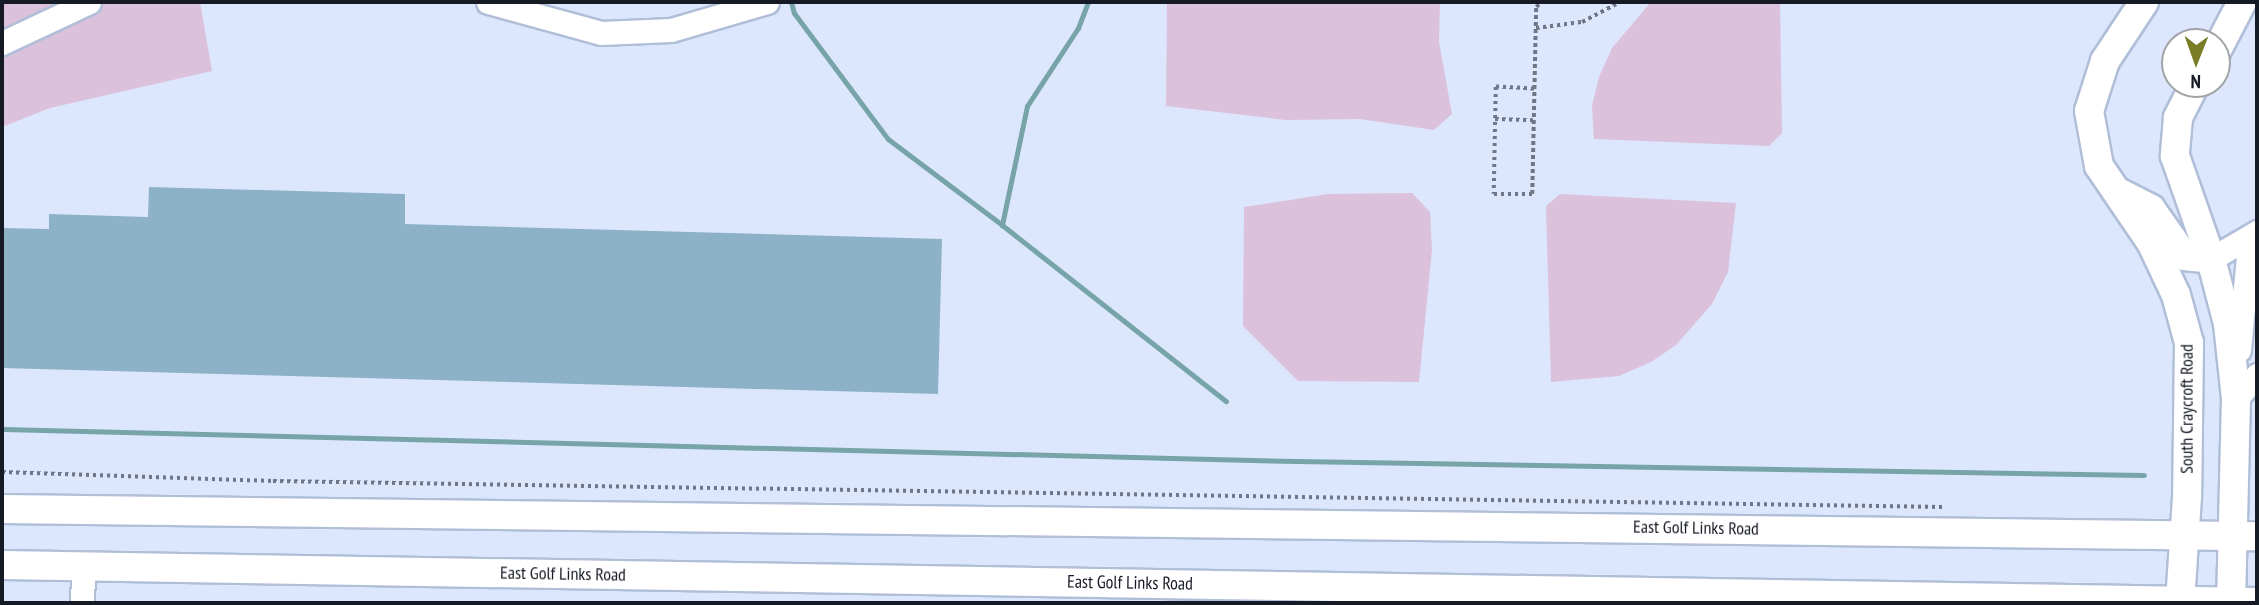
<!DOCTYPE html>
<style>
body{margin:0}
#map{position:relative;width:2259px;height:605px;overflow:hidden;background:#dce7fd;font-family:"PT Sans Narrow",sans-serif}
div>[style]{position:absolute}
.green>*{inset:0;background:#dbc1db}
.stream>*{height:5px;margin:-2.5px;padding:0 2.5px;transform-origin:2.5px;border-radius:2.5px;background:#77a4a8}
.building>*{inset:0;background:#8db1c6}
.path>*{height:3.5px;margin-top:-1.75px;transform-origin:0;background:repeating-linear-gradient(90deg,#6f7686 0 3.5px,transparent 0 7px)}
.roads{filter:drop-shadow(2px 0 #b0bed8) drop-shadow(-2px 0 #b0bed8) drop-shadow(0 2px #b0bed8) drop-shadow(0 -2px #b0bed8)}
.minor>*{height:23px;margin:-11.5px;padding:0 11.5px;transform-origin:11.5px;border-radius:11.5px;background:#fff}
.major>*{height:28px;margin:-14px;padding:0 14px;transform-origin:14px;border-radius:14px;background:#fff}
span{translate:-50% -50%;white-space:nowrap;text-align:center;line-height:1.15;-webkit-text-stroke:5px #fff;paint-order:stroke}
.street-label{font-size:18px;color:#161a24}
.frame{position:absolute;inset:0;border:4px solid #161a24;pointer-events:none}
.north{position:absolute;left:2161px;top:28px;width:70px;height:70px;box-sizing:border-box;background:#fff;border:2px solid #a2a3a7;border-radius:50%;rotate:181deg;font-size:19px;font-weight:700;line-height:28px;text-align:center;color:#161a24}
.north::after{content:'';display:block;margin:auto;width:24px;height:32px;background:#7b7d25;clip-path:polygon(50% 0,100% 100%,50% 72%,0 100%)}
</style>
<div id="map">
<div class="green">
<div style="clip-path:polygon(2px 2px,200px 2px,212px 71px,50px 108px,2px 127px)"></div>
<div style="clip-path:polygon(1167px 2px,1440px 2px,1439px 42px,1452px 114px,1434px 130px,1360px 119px,1286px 120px,1166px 106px)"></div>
<div style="clip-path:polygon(1651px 2px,1780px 2px,1782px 133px,1769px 146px,1594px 139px,1592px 106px,1599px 77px,1612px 48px)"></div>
<div style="clip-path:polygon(1412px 193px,1430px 212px,1432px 250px,1419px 382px,1298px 381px,1243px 326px,1244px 207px,1328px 194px)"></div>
<div style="clip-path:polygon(1560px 194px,1736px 203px,1728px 272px,1712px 304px,1676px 345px,1651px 362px,1619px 376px,1551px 382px,1546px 206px)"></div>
</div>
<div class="stream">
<div style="left:791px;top:2px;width:11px;rotate:75deg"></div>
<div style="left:794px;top:13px;width:157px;rotate:53.3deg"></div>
<div style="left:888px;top:139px;width:143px;rotate:37deg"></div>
<div style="left:1088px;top:2px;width:28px;rotate:111deg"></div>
<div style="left:1078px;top:28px;width:93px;rotate:123.2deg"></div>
<div style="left:1027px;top:106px;width:122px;rotate:101.9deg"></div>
<div style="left:1002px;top:225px;width:285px;rotate:38.2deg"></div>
<div style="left:2px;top:429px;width:1295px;rotate:1.42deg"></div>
<div style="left:1297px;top:461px;width:847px;rotate:0.95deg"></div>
</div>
<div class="building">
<div style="clip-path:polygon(149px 187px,405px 194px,405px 224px,942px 239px,938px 394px,2px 368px,2px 228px,49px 229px,49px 214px,148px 217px)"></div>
</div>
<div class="path">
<div style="left:1536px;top:28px;width:46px;rotate:-7.4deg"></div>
<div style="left:1582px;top:22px;width:43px;rotate:-27.8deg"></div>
<div style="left:1534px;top:89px;width:38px;rotate:-177deg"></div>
<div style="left:1496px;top:87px;width:107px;rotate:91.1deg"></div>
<div style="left:1494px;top:194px;width:38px"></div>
<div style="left:1532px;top:194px;width:187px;rotate:-88.8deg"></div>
<div style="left:1536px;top:7px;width:8px;rotate:-40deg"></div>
<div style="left:1495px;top:119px;width:38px;rotate:2deg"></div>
<div style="left:2px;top:472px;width:271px;rotate:1.9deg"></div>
<div style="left:273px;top:481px;width:1672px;rotate:0.89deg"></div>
</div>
<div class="roads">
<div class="minor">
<div style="left:488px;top:2px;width:117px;rotate:15.3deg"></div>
<div style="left:601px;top:33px;width:70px;rotate:-2.5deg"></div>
<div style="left:671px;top:30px;width:100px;rotate:-16.3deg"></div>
<div style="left:2px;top:43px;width:96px;rotate:-25.2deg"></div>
<div style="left:2211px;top:259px;width:53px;rotate:-30.4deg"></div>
<div style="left:2239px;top:350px;width:94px;rotate:-84.5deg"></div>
<div style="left:2248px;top:256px;width:26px;rotate:-69deg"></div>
<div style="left:2236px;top:399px;width:32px;rotate:-49deg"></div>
<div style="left:82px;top:603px;width:37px;rotate:-88deg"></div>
</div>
<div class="major">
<div style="left:2144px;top:2px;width:71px;rotate:123.5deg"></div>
<div style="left:2105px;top:61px;width:52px;rotate:107.7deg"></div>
<div style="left:2089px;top:111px;width:56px;rotate:79.7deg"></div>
<div style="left:2099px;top:166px;width:94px;rotate:55.8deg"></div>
<div style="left:2152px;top:244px;width:56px;rotate:64.8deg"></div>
<div style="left:2176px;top:295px;width:50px;rotate:74.8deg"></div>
<div style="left:2189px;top:343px;width:154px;rotate:90.7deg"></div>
<div style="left:2187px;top:497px;width:106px;rotate:93.8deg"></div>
<div style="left:2217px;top:50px;width:54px;rotate:-62.5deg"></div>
<div style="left:2195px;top:84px;width:38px;rotate:117deg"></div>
<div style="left:2178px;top:118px;width:38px;rotate:95deg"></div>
<div style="left:2175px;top:156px;width:109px;rotate:70.7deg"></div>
<div style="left:2211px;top:259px;width:67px;rotate:75.3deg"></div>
<div style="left:2228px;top:324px;width:75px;rotate:83.9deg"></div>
<div style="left:2236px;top:399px;width:204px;rotate:91.4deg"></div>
<div style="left:2118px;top:192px;width:37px;rotate:27deg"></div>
<div style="left:2151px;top:209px;width:57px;rotate:54.9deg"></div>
<div style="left:2184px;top:256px;width:27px;rotate:6deg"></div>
<div style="left:2px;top:509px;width:2255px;rotate:0.69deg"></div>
<div style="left:2px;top:565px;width:2255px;rotate:0.94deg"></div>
</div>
</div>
<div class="street-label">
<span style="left:2187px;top:409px;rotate:-90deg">South Craycroft Road</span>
<span style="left:1696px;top:528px;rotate:1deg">East Golf Links Road</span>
<span style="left:563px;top:574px;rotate:1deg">East Golf Links Road</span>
<span style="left:1130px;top:583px;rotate:1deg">East Golf Links Road</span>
</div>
<div class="frame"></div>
<div class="north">N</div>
</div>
